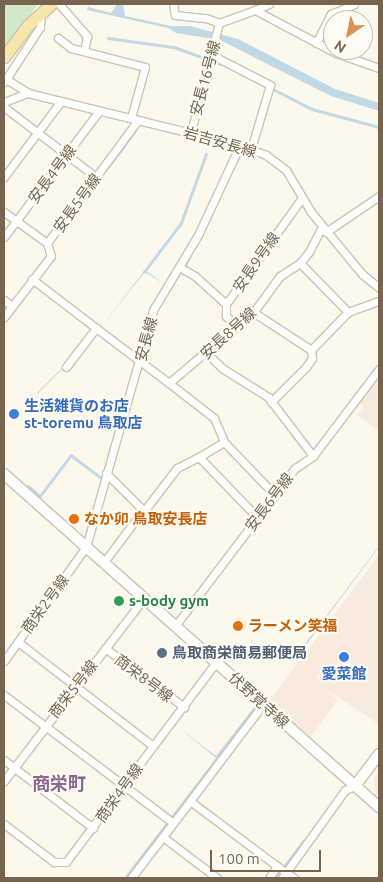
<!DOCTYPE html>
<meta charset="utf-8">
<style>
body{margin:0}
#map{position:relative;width:383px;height:882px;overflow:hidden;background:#fcf8ec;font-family:Ubuntu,"Noto Sans JP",sans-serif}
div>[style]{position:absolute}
.commercial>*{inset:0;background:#f8eadd}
.green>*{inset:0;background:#d1e9ca}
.water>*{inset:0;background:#c1d9e5;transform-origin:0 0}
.stream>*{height:2.5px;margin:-1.25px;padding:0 1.25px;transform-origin:1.25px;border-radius:1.25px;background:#c1d9e5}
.roads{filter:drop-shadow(1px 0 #cdc3b1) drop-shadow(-1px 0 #cdc3b1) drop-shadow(0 1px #cdc3b1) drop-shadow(0 -1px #cdc3b1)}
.street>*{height:7px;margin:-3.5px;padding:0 3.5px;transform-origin:3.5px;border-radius:3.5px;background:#fff}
.secondary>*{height:10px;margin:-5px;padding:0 5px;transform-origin:5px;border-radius:5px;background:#fff}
.primary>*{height:11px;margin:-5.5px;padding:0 5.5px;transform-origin:5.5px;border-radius:5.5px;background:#f5e7aa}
.dots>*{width:14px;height:14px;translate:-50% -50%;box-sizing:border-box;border:2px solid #fefcf2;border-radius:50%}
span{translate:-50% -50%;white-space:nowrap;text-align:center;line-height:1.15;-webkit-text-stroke:4.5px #fefcf2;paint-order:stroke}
.street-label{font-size:15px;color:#76644f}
.shop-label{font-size:15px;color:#366cbe;font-weight:700}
.left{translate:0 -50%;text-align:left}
.food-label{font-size:15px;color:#c56008;font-weight:700}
.leisure-label{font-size:15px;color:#27864d;font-weight:700}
.service-label{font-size:15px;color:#4e5e75;font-weight:700}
.quarter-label{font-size:18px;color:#8b6791;font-weight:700}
.frame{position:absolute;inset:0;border:5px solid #76644f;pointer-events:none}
.north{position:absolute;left:323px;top:10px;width:50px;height:50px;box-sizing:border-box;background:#fefcf2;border:1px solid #c8bfb1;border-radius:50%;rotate:214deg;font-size:14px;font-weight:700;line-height:20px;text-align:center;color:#76644f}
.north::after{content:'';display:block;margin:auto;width:18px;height:22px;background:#dc905a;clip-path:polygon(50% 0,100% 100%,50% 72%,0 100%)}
.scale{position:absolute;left:210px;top:850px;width:111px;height:22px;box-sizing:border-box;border:2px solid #76644f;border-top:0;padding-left:6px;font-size:15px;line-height:18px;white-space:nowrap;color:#76644f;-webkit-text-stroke:4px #fefcf2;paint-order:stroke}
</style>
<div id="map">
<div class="commercial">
<div style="clip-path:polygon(379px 371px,379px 431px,357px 415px,364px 407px,357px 401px)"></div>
<div style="clip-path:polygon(379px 555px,379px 724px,325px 689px,338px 700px,310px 738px,269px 701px)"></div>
<div style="clip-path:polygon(379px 771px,379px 798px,376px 795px,374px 778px)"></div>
</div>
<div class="green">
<div style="clip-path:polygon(4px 4px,38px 4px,4px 51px)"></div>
</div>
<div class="water">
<div style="clip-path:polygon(117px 4px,123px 4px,125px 16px,171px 26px,190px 26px,238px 39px,335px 89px,379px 103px,379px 111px,331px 96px,220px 40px,176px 33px,168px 28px,87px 10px,88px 7px,111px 13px)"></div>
<div style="clip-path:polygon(145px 270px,164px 284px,145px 272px,101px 327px)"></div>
<div style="left:94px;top:336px;width:1px;height:81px;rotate:45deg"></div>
<div style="clip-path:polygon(379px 546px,379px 547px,306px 645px,305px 644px)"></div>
<div style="clip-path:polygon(255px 706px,257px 708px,128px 878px,124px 878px,216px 758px,178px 727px,216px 756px)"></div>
</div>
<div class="stream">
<div style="left:108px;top:38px;width:67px;rotate:7.8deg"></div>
<div style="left:174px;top:47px;width:33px;rotate:20deg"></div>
<div style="left:213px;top:61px;width:9px;rotate:21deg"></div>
<div style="left:271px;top:88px;width:46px;rotate:27.1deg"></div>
<div style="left:312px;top:109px;width:69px;rotate:15deg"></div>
<div style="left:129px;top:139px;width:12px;rotate:-55deg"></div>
<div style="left:118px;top:154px;width:14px;rotate:-54deg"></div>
<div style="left:235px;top:163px;width:16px;rotate:-60deg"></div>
<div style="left:100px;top:176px;width:23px;rotate:-50deg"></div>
<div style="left:184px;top:267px;width:90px;rotate:-63.7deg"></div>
<div style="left:144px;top:272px;width:61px;rotate:-52.9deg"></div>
<div style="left:181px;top:223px;width:73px;rotate:-70.1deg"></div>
<div style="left:28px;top:486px;width:16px;rotate:40deg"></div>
<div style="left:40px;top:496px;width:51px;rotate:-52.9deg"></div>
<div style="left:71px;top:455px;width:38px;rotate:37deg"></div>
<div style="left:283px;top:868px;width:34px;rotate:-53deg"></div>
<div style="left:275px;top:878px;width:6px;rotate:-59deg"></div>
</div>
<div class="roads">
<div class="street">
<div style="left:59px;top:4px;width:43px;rotate:48.8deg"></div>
<div style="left:87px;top:36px;width:15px;rotate:101deg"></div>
<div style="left:173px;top:4px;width:11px;rotate:80deg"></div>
<div style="left:175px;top:15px;width:31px;rotate:6deg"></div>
<div style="left:206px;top:18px;width:14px;rotate:21deg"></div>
<div style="left:219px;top:23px;width:38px;rotate:-20deg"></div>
<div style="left:269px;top:4px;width:15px;rotate:157deg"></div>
<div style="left:255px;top:10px;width:92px;rotate:28deg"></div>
<div style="left:336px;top:53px;width:46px;rotate:19.2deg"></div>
<div style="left:58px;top:38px;width:16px;rotate:38deg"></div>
<div style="left:71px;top:48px;width:76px;rotate:14.4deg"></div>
<div style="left:145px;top:67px;width:53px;rotate:105.4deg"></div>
<div style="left:316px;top:43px;width:33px;rotate:-63deg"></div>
<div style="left:331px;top:14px;width:25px;rotate:-23deg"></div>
<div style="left:210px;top:54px;width:68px;rotate:27.3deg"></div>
<div style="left:270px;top:85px;width:67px;rotate:106.5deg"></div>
<div style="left:6px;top:79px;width:62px;rotate:-56.8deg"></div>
<div style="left:40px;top:27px;width:15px;rotate:-86deg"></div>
<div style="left:4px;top:82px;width:4px;rotate:-56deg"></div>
<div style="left:6px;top:79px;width:26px;rotate:32deg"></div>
<div style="left:4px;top:102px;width:26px;rotate:-21deg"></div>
<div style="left:28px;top:93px;width:218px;rotate:13.8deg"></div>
<div style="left:240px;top:145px;width:28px;rotate:21deg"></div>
<div style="left:266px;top:155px;width:25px;rotate:37deg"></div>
<div style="left:286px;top:170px;width:49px;rotate:59.2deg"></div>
<div style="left:311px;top:212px;width:80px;rotate:50.6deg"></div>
<div style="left:362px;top:274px;width:22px;rotate:39deg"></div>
<div style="left:4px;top:107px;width:116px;rotate:37.3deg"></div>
<div style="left:191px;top:132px;width:113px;rotate:-75.6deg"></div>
<div style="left:4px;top:177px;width:95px;rotate:-53.1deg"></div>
<div style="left:4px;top:212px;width:53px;rotate:35.8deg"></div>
<div style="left:47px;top:243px;width:153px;rotate:-53.5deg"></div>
<div style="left:326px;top:232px;width:64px;rotate:-34.2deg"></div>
<div style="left:4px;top:237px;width:158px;rotate:-53deg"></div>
<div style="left:300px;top:263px;width:69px;rotate:45.6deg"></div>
<div style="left:348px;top:312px;width:33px;rotate:-20deg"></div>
<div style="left:181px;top:268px;width:16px;rotate:30deg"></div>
<div style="left:195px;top:276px;width:42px;rotate:42.1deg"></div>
<div style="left:32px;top:279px;width:81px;rotate:37.4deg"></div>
<div style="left:4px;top:300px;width:10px;rotate:37deg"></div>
<div style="left:253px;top:312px;width:69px;rotate:33.2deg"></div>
<div style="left:4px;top:317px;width:77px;rotate:-52.4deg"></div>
<div style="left:51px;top:256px;width:14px;rotate:-107deg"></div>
<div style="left:237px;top:327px;width:16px;rotate:-135deg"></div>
<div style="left:226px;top:316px;width:12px;rotate:-90deg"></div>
<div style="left:226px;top:304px;width:130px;rotate:-54.4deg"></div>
<div style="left:66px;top:367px;width:49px;rotate:-52.4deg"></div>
<div style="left:96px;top:328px;width:91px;rotate:37deg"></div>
<div style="left:169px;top:383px;width:113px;rotate:-40.3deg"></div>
<div style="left:255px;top:310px;width:42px;rotate:-53.7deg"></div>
<div style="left:280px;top:276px;width:24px;rotate:-33deg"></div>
<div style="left:300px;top:263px;width:14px;rotate:-51deg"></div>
<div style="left:309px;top:252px;width:29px;rotate:-63deg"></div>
<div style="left:169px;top:383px;width:57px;rotate:37.9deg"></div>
<div style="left:214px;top:418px;width:26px;rotate:67deg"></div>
<div style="left:224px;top:442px;width:74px;rotate:46.1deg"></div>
<div style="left:271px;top:402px;width:49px;rotate:-45deg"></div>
<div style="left:306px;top:367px;width:11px;rotate:-56deg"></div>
<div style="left:312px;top:358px;width:8px;rotate:-97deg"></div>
<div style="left:311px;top:350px;width:53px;rotate:-45.8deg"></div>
<div style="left:313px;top:456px;width:109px;rotate:-52.8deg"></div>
<div style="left:199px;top:457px;width:29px;rotate:-31deg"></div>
<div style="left:106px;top:473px;width:54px;rotate:45deg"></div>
<div style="left:144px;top:511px;width:54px;rotate:-52.5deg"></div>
<div style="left:177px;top:468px;width:25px;rotate:-27deg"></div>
<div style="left:199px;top:457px;width:83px;rotate:46deg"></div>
<div style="left:104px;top:562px;width:65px;rotate:-53.1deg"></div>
<div style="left:175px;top:626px;width:197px;rotate:-52.8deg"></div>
<div style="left:294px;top:469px;width:23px;rotate:-34deg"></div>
<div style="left:313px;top:456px;width:74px;rotate:-127.3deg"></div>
<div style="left:268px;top:397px;width:54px;rotate:-147.8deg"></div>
<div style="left:222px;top:368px;width:21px;rotate:-135deg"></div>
<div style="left:18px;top:642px;width:170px;rotate:37.6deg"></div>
<div style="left:105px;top:648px;width:99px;rotate:36.8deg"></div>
<div style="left:4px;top:661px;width:140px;rotate:-54.3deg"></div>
<div style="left:86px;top:547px;width:246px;rotate:-74.2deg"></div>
<div style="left:153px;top:310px;width:87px;rotate:-59deg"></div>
<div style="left:198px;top:235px;width:99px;rotate:-65deg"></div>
<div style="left:4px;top:695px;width:212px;rotate:37.1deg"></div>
<div style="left:4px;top:760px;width:112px;rotate:37.4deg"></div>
<div style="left:4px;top:781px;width:230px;rotate:-52.6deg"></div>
<div style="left:190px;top:801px;width:121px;rotate:-53deg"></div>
<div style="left:4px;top:824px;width:63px;rotate:37.2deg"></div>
<div style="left:54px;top:862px;width:12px"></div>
<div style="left:66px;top:862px;width:250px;rotate:-53.1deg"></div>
<div style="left:163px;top:837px;width:68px;rotate:37.2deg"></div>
<div style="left:277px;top:866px;width:21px;rotate:35deg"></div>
<div style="left:131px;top:878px;width:97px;rotate:-52.5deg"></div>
<div style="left:190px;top:801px;width:109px;rotate:36.8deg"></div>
<div style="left:277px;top:866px;width:14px;rotate:124deg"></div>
<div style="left:282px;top:878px;width:108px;rotate:-54.4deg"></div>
<div style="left:345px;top:790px;width:11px;rotate:-22deg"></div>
</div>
<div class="secondary">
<div style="left:4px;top:474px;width:502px;rotate:41.61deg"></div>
<div style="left:355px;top:786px;width:40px;rotate:-53deg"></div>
</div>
<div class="primary">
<div style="left:4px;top:57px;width:40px;rotate:-53deg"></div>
<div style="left:28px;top:25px;width:31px;rotate:-42deg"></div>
</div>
</div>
<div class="dots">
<div style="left:14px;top:414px;background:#3f7fe0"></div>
<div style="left:74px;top:519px;background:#e8710a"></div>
<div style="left:119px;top:601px;background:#2e9e5b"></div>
<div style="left:238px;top:626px;background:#e8710a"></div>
<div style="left:162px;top:653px;background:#5c6f8a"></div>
<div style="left:344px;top:657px;background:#3f7fe0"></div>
</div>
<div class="street-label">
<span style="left:205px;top:78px;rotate:-75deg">安長16号線</span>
<span style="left:220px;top:142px;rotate:16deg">岩吉安長線</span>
<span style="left:52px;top:174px;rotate:-53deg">安長4号線</span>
<span style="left:77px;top:203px;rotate:-54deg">安長5号線</span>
<span style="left:256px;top:262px;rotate:-55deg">安長9号線</span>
<span style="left:228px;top:333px;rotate:-42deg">安長8号線</span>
<span style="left:146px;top:339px;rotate:-75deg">安長線</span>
<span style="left:269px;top:502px;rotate:-53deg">安長6号線</span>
<span style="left:45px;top:604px;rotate:-54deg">商栄2号線</span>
<span style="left:144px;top:678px;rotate:37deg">商栄8号線</span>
<span style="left:73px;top:689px;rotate:-52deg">商栄5号線</span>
<span style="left:259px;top:700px;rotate:42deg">伏野覚寺線</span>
<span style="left:119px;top:793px;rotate:-54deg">商栄4号線</span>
</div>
<div class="shop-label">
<span class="left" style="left:24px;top:414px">生活雑貨のお店<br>st-toremu 鳥取店</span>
<span style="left:344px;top:674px">愛菜館</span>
</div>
<div class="food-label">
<span class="left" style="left:84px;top:519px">なか卯 鳥取安長店</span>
<span class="left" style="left:248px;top:626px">ラーメン笑福</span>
</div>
<div class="leisure-label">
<span class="left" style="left:129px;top:601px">s-body gym</span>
</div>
<div class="service-label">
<span class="left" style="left:172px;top:653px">鳥取商栄簡易郵便局</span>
</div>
<div class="quarter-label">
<span style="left:59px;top:783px">商栄町</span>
</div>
<div class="frame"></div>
<div class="north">N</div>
<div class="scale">100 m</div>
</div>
